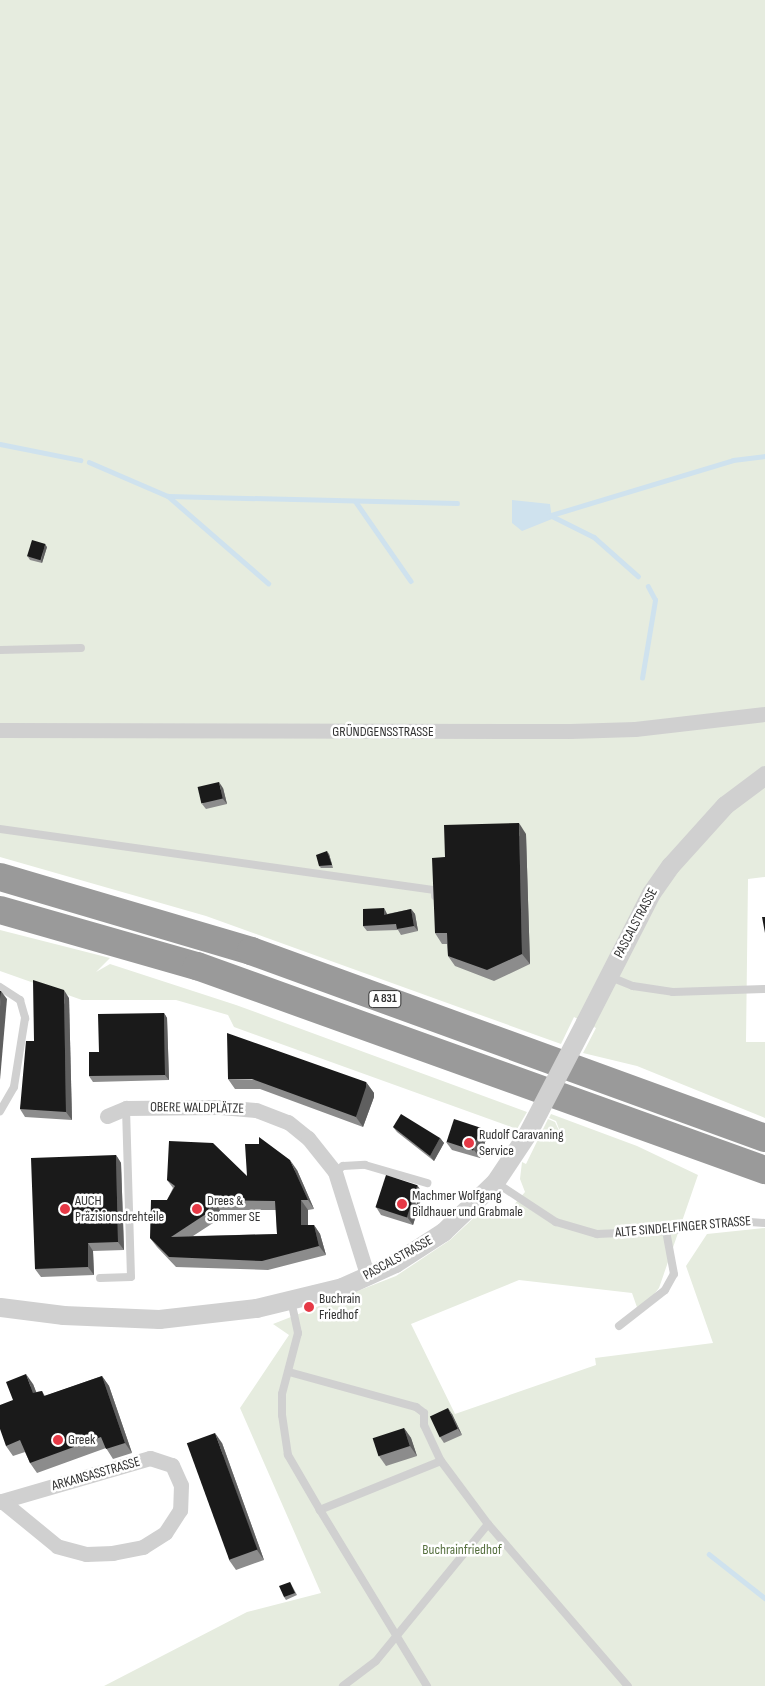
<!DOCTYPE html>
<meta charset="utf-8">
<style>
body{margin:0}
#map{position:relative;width:765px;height:1686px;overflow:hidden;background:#fff;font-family:"Sofia Sans Condensed",sans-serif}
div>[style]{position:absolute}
.green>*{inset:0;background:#e6ecdf}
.water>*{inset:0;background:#cfe2ee}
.stream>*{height:4.5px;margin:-2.25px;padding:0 2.25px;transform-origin:2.25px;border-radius:2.25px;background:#cfe2ee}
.service>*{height:8px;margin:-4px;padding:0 4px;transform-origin:4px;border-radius:4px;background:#d0d0d0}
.minor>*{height:15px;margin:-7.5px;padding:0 7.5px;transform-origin:7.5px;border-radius:7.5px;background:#d0d0d0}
.tertiary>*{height:19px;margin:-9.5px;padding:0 9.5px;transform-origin:9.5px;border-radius:9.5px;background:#d0d0d0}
.motorway>*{height:28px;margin:-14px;padding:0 14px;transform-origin:14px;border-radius:14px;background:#9a9a9a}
.tertiary-bridge>*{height:19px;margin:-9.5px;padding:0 9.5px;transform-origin:9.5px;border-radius:9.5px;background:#d0d0d0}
.wall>*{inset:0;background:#8c8c8c}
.shaded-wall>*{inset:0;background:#5f5f5f}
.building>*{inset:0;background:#1a1a1a;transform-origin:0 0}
.dots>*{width:14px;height:14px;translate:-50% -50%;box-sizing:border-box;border:2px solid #fff;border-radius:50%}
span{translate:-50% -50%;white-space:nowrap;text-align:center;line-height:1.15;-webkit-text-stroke:5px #fff;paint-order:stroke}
.shield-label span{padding:1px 4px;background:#fff;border:1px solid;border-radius:4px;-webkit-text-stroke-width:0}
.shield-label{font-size:12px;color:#333;font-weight:700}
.street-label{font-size:14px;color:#333}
.poi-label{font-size:14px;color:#333}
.left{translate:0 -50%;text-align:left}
.park-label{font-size:14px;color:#56703f}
</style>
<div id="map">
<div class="green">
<div style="clip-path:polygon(0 0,765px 0,765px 877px,748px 879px,746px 1042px,765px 1042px,765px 1118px,637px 1066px,583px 1053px,596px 1028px,574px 1017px,561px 1044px,206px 916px,0 857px)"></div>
<div style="clip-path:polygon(0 930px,110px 958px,96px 972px,110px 964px,236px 1005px,527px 1112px,517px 1129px,234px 1027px,228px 1015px,176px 1000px,82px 1000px,0 971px)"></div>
<div style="clip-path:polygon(551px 1114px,637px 1146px,698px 1175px,659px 1288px,639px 1313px,632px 1293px,519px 1280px,411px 1324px,455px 1414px,596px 1365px,595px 1358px,713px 1343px,686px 1266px,707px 1234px,765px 1228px,765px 1686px,104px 1686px,247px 1612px,321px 1593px,240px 1408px,289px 1335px,273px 1324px,396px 1276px,450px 1240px,481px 1211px,512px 1207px,525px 1192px,520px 1179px,522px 1162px,526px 1164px,548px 1119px,555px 1122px,562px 1137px,556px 1121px,549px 1118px)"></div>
</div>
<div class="water">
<div style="clip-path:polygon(512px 500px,550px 504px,552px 519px,522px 531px,512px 523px)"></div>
</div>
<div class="stream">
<div style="left:0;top:444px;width:82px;rotate:11.3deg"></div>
<div style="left:89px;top:462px;width:86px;rotate:23.3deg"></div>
<div style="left:168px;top:496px;width:289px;rotate:1.4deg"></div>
<div style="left:168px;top:496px;width:133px;rotate:41deg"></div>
<div style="left:356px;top:502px;width:96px;rotate:55.2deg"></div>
<div style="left:548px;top:516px;width:193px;rotate:-16.8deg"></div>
<div style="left:733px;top:460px;width:32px;rotate:-7deg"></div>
<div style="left:552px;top:516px;width:47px;rotate:26.6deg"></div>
<div style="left:594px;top:537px;width:59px;rotate:41.6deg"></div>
<div style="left:642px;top:678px;width:79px;rotate:-80.5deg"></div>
<div style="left:655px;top:600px;width:15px;rotate:-118deg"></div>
<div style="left:709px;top:1554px;width:71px;rotate:38.2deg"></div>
</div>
<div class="service">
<div style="left:0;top:650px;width:81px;rotate:-1.4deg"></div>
<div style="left:0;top:829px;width:439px;rotate:8deg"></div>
<div style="left:435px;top:890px;width:6px;rotate:90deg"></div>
<div style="left:608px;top:976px;width:27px;rotate:22deg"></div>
<div style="left:633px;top:986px;width:40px;rotate:8.5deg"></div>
<div style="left:673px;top:992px;width:92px;rotate:-1.9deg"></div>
<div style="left:0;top:987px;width:24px;rotate:33deg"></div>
<div style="left:20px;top:1000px;width:19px;rotate:74deg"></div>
<div style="left:25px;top:1018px;width:70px;rotate:99.1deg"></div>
<div style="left:14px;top:1087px;width:28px;rotate:120deg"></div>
<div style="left:335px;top:1172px;width:10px;rotate:-37deg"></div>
<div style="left:343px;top:1166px;width:22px;rotate:-3deg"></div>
<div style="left:365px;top:1165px;width:65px;rotate:16.2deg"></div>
<div style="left:495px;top:1182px;width:73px;rotate:33.3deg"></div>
<div style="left:556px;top:1222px;width:43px;rotate:16.3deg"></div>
<div style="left:597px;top:1234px;width:69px;rotate:-2.5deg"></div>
<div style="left:666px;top:1231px;width:71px;rotate:-8.1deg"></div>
<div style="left:736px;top:1221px;width:29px;rotate:4deg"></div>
<div style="left:100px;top:1278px;width:31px;rotate:-2deg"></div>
<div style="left:131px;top:1277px;width:169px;rotate:-91.7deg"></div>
<div style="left:619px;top:1326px;width:58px;rotate:-38deg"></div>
<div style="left:665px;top:1290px;width:18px;rotate:-61deg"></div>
<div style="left:674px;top:1274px;width:44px;rotate:-100.5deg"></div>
<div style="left:289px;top:1372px;width:132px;rotate:15.4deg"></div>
<div style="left:416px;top:1407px;width:10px;rotate:37deg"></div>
<div style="left:424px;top:1413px;width:12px;rotate:90deg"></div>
<div style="left:424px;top:1425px;width:40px;rotate:65deg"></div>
<div style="left:441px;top:1461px;width:131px;rotate:158deg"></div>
<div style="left:320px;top:1510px;width:64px;rotate:-120.2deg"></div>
<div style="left:288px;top:1455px;width:40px;rotate:-98.5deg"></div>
<div style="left:282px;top:1415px;width:21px;rotate:-90deg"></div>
<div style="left:282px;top:1394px;width:63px;rotate:-75.3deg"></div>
<div style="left:298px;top:1333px;width:33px;rotate:-102deg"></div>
<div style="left:441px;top:1461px;width:79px;rotate:53.3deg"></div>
<div style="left:488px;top:1524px;width:214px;rotate:49.2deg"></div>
<div style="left:320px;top:1510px;width:206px;rotate:58.7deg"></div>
<div style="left:343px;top:1686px;width:41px;rotate:-37.1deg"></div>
<div style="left:376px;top:1661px;width:177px;rotate:-50.7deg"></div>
</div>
<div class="minor">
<div style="left:0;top:730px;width:570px;rotate:0.1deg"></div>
<div style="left:570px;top:731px;width:65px;rotate:-1.8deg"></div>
<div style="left:635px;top:729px;width:131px;rotate:-6.6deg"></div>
<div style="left:107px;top:1116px;width:21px;rotate:-23deg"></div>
<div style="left:126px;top:1108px;width:94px;rotate:-0.6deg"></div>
<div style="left:220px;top:1107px;width:36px;rotate:5deg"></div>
<div style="left:256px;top:1110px;width:34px;rotate:21deg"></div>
<div style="left:288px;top:1122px;width:26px;rotate:39deg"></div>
<div style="left:308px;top:1138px;width:43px;rotate:51.5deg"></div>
<div style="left:335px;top:1172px;width:110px;rotate:72.6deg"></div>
<div style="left:0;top:1502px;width:2px;rotate:-27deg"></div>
<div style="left:2px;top:1501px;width:154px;rotate:-16.2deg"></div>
<div style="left:150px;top:1458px;width:23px;rotate:18deg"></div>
<div style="left:172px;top:1465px;width:22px;rotate:66deg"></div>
<div style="left:181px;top:1485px;width:25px;rotate:92deg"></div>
<div style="left:180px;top:1510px;width:27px;rotate:123deg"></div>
<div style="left:165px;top:1533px;width:26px;rotate:148deg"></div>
<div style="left:143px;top:1547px;width:31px;rotate:169deg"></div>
<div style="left:113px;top:1553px;width:27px;rotate:178deg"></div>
<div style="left:86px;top:1554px;width:30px;rotate:-165deg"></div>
<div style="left:57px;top:1546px;width:71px;rotate:-140.7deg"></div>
</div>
<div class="tertiary">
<div style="left:585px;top:1022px;width:145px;rotate:-62.9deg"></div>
<div style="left:651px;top:893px;width:33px;rotate:-55deg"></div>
<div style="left:670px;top:866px;width:82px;rotate:-48deg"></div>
<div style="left:725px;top:805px;width:50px;rotate:-36.9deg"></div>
<div style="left:0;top:1307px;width:64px;rotate:7.2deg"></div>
<div style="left:63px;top:1315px;width:96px;rotate:2.4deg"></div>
<div style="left:159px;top:1319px;width:98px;rotate:-6.5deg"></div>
<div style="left:256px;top:1308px;width:89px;rotate:-13.7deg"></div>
<div style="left:342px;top:1287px;width:58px;rotate:-24.4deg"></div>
<div style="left:395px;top:1263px;width:57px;rotate:-32.9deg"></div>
<div style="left:443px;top:1232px;width:72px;rotate:-43.9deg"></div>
<div style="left:495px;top:1182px;width:58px;rotate:-56.3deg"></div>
</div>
<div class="motorway">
<div style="left:0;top:877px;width:262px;rotate:16.4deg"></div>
<div style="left:251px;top:951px;width:547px;rotate:19.99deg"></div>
<div style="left:0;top:910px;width:205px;rotate:15.9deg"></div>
<div style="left:197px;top:966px;width:604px;rotate:19.76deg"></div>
</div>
<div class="tertiary-bridge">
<div style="left:527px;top:1134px;width:126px;rotate:-62.6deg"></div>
</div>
<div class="wall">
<div style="clip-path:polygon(47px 547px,42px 563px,30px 560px,28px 557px)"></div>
<div style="clip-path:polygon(223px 788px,227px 804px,206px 809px,202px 804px)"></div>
<div style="clip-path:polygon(526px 834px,530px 964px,494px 981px,455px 966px,448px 956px,447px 944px,442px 944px,435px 933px,445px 857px)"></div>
<div style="clip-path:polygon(329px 854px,333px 868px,321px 868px,319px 866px)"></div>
<div style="clip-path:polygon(384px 908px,387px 914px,411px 909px,415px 914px,418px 931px,401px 935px,398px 930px,367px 931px,363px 926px)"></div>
<div style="clip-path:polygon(69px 998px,72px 1120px,25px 1117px,20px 1109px,34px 1041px)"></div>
<div style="clip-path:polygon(164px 1013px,167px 1018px,169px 1080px,93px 1082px,89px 1076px,99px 1052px)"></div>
<div style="clip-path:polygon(228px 1079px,366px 1082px,374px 1093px,374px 1097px,363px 1127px,260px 1089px,235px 1089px)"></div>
<div style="clip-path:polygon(393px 1127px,440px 1138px,444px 1143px,434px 1161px,397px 1132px)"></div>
<div style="clip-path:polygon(487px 1136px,480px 1158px,452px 1150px,446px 1142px)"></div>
<div style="clip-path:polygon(116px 1155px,121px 1163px,124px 1250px,93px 1251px,94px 1275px,41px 1277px,35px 1269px)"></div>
<div style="clip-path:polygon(evenodd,297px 1170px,314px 1209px,308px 1210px,308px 1225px,314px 1225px,320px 1234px,326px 1255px,268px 1270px,176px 1267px,157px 1247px,150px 1238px,167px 1200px,173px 1188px,167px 1180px,247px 1176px,297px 1170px,220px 1210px,276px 1210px,277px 1234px,193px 1236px,213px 1223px,220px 1210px)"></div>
<div style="clip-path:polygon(423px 1193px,413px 1225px,381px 1215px,376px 1207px)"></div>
<div style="clip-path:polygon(102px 1376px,109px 1386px,132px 1453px,113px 1459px,106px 1448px,37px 1473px,30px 1463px,25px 1452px,13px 1456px,6px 1446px,13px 1400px,33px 1384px,36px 1392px,42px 1391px,45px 1396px)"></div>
<div style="clip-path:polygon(452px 1414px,462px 1435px,444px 1443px,440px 1437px)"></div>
<div style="clip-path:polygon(404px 1428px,411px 1438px,417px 1456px,386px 1466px,379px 1456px)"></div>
<div style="clip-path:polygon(222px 1443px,264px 1560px,236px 1570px,229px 1560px)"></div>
<div style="clip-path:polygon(290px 1582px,297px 1595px,286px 1600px,284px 1597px)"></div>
</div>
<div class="shaded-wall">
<div style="clip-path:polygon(45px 544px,47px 547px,42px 563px,41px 561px)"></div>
<div style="clip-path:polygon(219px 782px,223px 788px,227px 804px,223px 799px)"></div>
<div style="clip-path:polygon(519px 823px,526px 834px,530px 964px,522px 954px)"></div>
<div style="clip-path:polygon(327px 851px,329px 854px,333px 868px,332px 865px)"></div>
<div style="clip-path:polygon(384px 908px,387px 914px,388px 920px,384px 915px)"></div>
<div style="clip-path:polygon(411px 909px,415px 914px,418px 931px,414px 926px)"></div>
<div style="clip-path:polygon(64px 990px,69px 998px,72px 1120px,66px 1112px)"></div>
<div style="clip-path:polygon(1px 991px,7px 999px,0 1080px,0 1007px)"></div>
<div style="clip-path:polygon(164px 1013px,167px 1018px,169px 1080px,165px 1075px)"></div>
<div style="clip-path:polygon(366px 1082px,374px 1093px,374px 1097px,363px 1127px,356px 1117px)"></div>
<div style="clip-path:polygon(481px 1128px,487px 1136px,480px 1158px,474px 1150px)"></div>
<div style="clip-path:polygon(440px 1138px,444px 1143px,434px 1161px,430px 1156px)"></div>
<div style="clip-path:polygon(116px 1155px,121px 1163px,124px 1250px,118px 1242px)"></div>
<div style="clip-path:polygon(290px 1160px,297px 1170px,314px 1209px,308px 1200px)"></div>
<div style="clip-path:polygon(417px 1185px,423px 1193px,413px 1225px,407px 1217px)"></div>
<div style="clip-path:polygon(213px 1200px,220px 1210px,213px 1223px,206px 1214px)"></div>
<div style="clip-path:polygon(301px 1200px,308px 1210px,308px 1235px,301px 1225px)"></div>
<div style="clip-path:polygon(314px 1225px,320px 1234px,326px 1255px,319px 1246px)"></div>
<div style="clip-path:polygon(88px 1243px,93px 1251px,94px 1275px,88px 1267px)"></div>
<div style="clip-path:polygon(26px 1374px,33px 1384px,41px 1404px,33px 1393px)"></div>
<div style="clip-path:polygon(102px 1376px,109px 1386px,132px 1453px,125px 1443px)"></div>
<div style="clip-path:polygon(448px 1408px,452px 1414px,462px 1435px,458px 1429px)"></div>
<div style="clip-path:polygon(404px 1428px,411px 1438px,417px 1456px,410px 1446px)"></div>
<div style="clip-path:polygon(215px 1433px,222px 1443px,264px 1560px,257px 1550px)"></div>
</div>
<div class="building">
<div style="left:32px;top:540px;width:14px;height:17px;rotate:17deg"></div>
<div style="left:219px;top:782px;width:17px;height:22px;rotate:77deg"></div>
<div style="clip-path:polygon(519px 823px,522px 954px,487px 970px,448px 956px,447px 933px,435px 933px,432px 858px,445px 857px,444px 825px)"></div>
<div style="clip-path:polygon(327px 851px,332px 865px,319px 866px,316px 855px)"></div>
<div style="clip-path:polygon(384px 908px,384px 915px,411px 909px,414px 926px,397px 929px,396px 924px,363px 926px,363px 909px)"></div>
<div style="clip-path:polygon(762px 917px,765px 917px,765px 933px)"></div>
<div style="clip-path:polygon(33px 980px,64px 990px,66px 1112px,20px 1109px,26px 1041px,34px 1041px)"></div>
<div style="clip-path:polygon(0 991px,1px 991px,0 1007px)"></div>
<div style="clip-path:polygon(164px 1013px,165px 1075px,89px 1076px,89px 1052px,99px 1052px,98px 1014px)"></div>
<div style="clip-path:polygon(227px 1033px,366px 1082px,366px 1087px,356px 1117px,252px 1079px,228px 1079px)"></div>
<div style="clip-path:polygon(401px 1114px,440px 1138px,430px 1156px,393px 1127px)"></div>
<div style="left:454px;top:1119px;width:28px;height:24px;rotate:18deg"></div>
<div style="clip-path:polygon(evenodd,259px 1137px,290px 1160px,308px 1200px,301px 1200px,301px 1225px,314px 1225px,319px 1246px,262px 1261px,169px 1257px,150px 1238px,151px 1200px,167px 1200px,175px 1186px,167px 1180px,169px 1141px,213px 1143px,247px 1176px,245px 1144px,259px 1144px,259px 1137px,213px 1200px,275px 1201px,277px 1234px,171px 1237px,206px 1214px,213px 1200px)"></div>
<div style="clip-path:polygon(116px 1155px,118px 1242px,88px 1243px,88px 1267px,35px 1269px,31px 1158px)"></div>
<div style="left:386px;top:1175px;width:33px;height:34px;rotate:18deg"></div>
<div style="clip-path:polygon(26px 1374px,33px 1393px,42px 1391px,44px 1396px,102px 1376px,125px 1443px,106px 1449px,101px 1437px,30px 1463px,20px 1440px,6px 1446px,0 1429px,0 1405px,13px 1400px,6px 1382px)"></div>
<div style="left:448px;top:1408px;width:23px;height:20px;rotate:65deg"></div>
<div style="left:404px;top:1428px;width:19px;height:33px;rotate:72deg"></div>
<div style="left:215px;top:1433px;width:124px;height:30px;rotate:70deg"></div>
<div style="clip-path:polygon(290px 1582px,295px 1593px,284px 1597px,279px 1586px)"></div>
</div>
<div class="dots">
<div style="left:469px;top:1143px;background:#e63946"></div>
<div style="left:402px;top:1204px;background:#e63946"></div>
<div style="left:65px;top:1209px;background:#e63946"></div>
<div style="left:197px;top:1209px;background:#e63946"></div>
<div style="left:309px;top:1307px;background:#e63946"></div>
<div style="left:58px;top:1440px;background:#e63946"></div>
</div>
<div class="shield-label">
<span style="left:385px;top:999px">A 831</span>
</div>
<div class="street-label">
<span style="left:383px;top:732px">GRÜNDGENSSTRASSE</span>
<span style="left:636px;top:923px;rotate:-62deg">PASCALSTRASSE</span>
<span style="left:197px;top:1108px;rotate:1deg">OBERE WALDPLÄTZE</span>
<span style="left:683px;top:1227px;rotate:-5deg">ALTE SINDELFINGER STRASSE</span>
<span style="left:398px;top:1258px;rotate:-29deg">PASCALSTRASSE</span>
<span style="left:96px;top:1474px;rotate:-16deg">ARKANSASSTRASSE</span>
</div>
<div class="poi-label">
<span class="left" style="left:479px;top:1143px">Rudolf Caravaning<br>Service</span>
<span class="left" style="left:412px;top:1204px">Machmer Wolfgang<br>Bildhauer und Grabmale</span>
<span class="left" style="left:75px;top:1209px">AUCH<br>Präzisionsdrehteile</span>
<span class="left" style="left:207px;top:1209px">Drees &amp;<br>Sommer SE</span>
<span class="left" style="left:319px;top:1307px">Buchrain<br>Friedhof</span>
<span class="left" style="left:68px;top:1440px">Greek</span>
</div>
<div class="park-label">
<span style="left:462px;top:1550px">Buchrainfriedhof</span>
</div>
</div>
